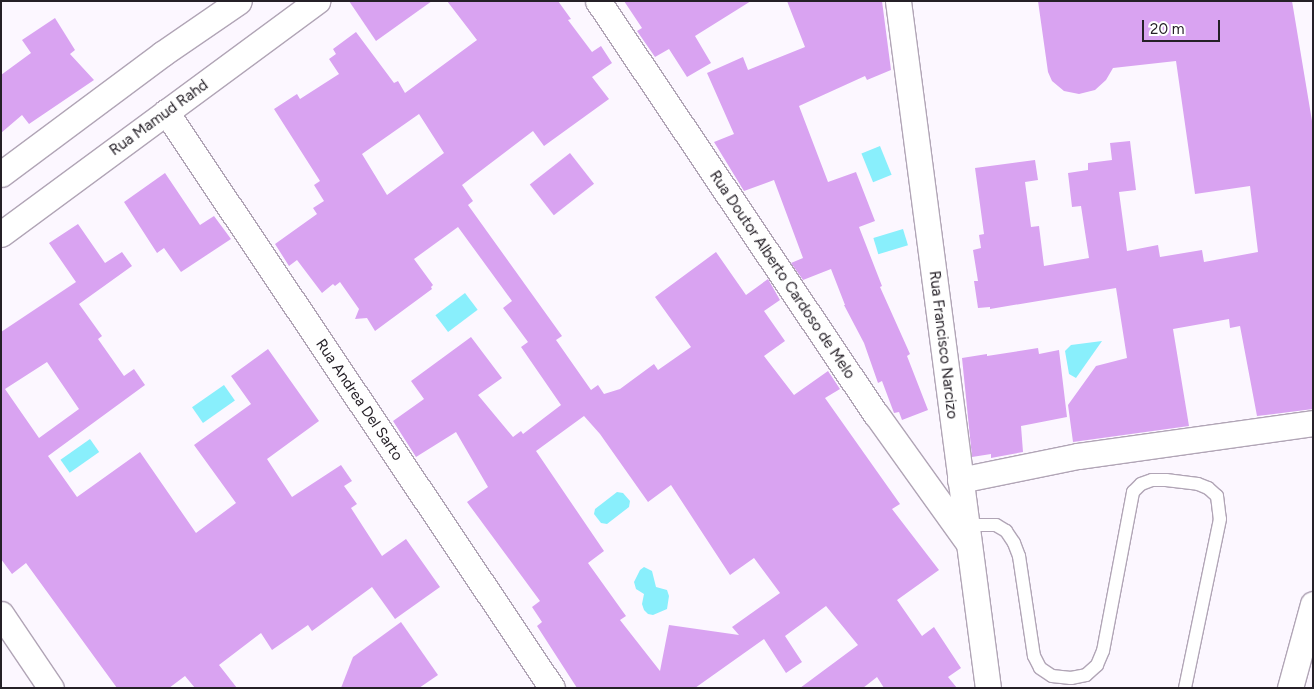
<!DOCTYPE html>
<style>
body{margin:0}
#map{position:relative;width:1314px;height:689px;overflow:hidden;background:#fcf7ff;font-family:Figtree,sans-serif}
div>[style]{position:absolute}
.water>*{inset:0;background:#89effc;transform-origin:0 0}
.building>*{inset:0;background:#d9a3f1;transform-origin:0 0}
.roads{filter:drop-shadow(1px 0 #b1a5b6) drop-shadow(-1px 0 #b1a5b6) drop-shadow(0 1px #b1a5b6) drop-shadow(0 -1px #b1a5b6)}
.lane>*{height:12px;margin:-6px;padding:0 6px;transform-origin:6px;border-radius:6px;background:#fff}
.street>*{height:25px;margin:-12.5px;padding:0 12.5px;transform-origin:12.5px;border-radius:12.5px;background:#fff}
span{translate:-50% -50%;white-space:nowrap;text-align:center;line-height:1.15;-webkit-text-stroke:4px #fff;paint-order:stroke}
.street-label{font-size:15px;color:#252027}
.frame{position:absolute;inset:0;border:2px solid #252027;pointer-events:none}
.scale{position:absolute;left:1142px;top:20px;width:78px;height:22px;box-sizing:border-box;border:2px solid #252027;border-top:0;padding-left:6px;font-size:15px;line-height:18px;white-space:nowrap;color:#252027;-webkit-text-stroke:4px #fff;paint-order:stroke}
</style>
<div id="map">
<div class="water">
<div style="left:880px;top:146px;width:31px;height:20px;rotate:68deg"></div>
<div style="left:903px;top:229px;width:17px;height:31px;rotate:73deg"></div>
<div style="left:465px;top:293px;width:21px;height:37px;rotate:53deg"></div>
<div style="clip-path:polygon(1102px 341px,1076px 378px,1069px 374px,1065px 351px,1071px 345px)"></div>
<div style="left:224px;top:385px;width:19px;height:39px;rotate:55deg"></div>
<div style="left:90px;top:439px;width:16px;height:36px;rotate:55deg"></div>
<div style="clip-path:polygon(617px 492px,623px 493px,630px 501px,629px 507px,607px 524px,601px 523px,594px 514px,595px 509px)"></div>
<div style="clip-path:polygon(644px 567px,652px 571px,656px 587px,667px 590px,669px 596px,667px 609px,653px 615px,648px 614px,644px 610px,642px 604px,644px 594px,636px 589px,634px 582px,640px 570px)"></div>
</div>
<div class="building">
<div style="clip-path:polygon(349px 1px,432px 1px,376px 41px)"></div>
<div style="clip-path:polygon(evenodd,447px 1px,558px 1px,571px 19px,568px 20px,592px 52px,601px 46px,612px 63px,592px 77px,609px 99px,544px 146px,533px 131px,462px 185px,473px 201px,468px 205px,562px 336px,556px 340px,591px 390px,598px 385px,604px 394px,620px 389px,654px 364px,658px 370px,691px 347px,655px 297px,716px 252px,746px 295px,768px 279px,780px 300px,764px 311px,785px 341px,764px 356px,794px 395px,828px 371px,840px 389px,825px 398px,900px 504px,892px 509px,939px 570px,897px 600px,922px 636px,934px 627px,961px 668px,948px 677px,957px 688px,884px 688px,877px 677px,863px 688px,800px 688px,858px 645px,826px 606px,785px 636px,802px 662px,786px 673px,764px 639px,695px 688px,577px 688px,537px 626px,542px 622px,532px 607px,540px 601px,467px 502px,488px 487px,456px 432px,416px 457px,393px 421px,424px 399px,411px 381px,471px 337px,502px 378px,478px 395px,513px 437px,521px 431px,523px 434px,561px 405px,521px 347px,528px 342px,503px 308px,512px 301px,458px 227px,414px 259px,433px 285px,431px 287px,432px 289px,375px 331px,367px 318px,355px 319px,359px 309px,340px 282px,335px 286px,333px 284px,322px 293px,297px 260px,289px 266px,275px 244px,317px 214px,313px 208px,324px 201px,314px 185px,320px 181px,274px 109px,297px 94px,300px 99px,339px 74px,329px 59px,336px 54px,333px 49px,356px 32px,394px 83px,398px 81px,405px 93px,477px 40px,447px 1px,419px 114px,444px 153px,387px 195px,362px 154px,419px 114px,447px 1px,584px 416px,600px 434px,648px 502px,671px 485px,730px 575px,754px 558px,780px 593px,732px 627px,739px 635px,669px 625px,660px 671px,620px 620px,626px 616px,588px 563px,604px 551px,536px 451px,584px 416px)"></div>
<div style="clip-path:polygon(624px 1px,751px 1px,695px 36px,711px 63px,687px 77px,669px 49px,655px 57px,637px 31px,642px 28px)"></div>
<div style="clip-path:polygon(787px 1px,882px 1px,891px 70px,867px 80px,865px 76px,799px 106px,828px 182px,856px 172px,875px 221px,859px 227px,882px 286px,880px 287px,910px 354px,907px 356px,928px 410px,902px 420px,899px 412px,894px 413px,882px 381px,878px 383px,864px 343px,844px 305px,845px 305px,831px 269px,803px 280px,791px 263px,803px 258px,774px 180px,744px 191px,714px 142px,734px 134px,707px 73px,743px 57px,748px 70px,805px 47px)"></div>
<div style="clip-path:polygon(1038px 1px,1292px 1px,1313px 127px,1313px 409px,1257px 416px,1240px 326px,1230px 328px,1229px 319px,1173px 329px,1189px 426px,1073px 442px,1068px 405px,1096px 366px,1127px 358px,1116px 288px,990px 309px,990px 307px,978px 308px,974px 281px,978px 281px,973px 250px,981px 248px,979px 235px,984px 234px,975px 168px,1035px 160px,1038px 180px,1025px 182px,1031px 227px,1039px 226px,1044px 266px,1089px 258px,1081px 206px,1072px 207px,1068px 173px,1088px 170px,1088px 163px,1112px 160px,1110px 143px,1130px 141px,1136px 190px,1119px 192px,1127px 251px,1158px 245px,1160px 257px,1202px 250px,1204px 262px,1258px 252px,1250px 186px,1195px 194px,1176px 61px,1113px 68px,1106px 80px,1095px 90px,1079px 94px,1064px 91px,1052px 81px,1048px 72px)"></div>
<div style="clip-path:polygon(55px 18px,75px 50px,70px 54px,94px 80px,29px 124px,22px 115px,1px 133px,1px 75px,31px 53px,22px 40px)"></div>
<div style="left:570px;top:153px;width:39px;height:51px;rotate:52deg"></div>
<div style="clip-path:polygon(165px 173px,200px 225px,214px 216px,231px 239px,181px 272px,164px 248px,157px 253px,124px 202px)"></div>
<div style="clip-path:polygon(evenodd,78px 224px,105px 263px,122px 252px,132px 266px,79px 304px,102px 336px,98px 339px,124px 376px,134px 369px,145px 385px,48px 456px,77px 497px,140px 452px,196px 533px,236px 503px,194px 445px,251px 404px,231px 376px,268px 349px,319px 421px,267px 459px,292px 497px,341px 465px,352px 481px,344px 486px,357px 504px,351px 508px,382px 556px,406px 539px,440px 587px,395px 619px,372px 587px,312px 631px,308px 625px,272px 650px,261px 633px,219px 665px,237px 688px,195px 688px,185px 676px,169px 688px,117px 688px,26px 563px,12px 574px,1px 559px,1px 332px,76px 282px,49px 243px,78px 224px,47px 362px,79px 409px,39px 438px,5px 389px,47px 362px)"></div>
<div style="clip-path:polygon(1038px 348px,1039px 354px,1059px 350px,1067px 417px,1021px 426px,1023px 452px,991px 458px,991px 454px,972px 457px,962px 358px,987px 354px,987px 356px)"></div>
<div style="clip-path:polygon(401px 622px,438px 675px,419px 688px,341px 688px,353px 657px)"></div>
</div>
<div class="roads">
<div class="lane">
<div style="left:966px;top:525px;width:30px"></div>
<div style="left:996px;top:525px;width:12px;rotate:31deg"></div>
<div style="left:1006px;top:531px;width:14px;rotate:56deg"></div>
<div style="left:1014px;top:543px;width:14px;rotate:69deg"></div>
<div style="left:1019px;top:556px;width:101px;rotate:81.5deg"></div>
<div style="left:1034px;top:656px;width:13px;rotate:63deg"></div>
<div style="left:1040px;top:668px;width:14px;rotate:34deg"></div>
<div style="left:1052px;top:676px;width:19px;rotate:6deg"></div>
<div style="left:1071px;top:678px;width:15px;rotate:-11deg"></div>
<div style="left:1086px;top:675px;width:15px;rotate:-42deg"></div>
<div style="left:1097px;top:665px;width:15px;rotate:-67deg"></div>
<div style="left:1103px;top:651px;width:162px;rotate:-79.3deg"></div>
<div style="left:1133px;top:492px;width:11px;rotate:-45deg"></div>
<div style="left:1141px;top:484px;width:12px;rotate:-20deg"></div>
<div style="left:1152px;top:480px;width:14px"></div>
<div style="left:1166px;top:480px;width:32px;rotate:7deg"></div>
<div style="left:1198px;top:484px;width:11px;rotate:22deg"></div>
<div style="left:1208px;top:488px;width:12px;rotate:42deg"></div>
<div style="left:1217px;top:496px;width:23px;rotate:83deg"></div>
<div style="left:1220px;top:519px;width:173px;rotate:101.7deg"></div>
</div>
<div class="street">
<div style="left:598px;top:1px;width:498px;rotate:56.1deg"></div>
<div style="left:876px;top:414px;width:156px;rotate:54.4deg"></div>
<div style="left:898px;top:1px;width:693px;rotate:82.54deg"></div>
<div style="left:166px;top:112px;width:693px;rotate:56.17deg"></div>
<div style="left:1px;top:174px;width:201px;rotate:-36.7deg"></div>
<div style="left:162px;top:54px;width:93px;rotate:-34.5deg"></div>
<div style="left:1px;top:234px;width:393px;rotate:-36.4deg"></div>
<div style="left:960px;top:480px;width:120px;rotate:-11.5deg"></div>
<div style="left:1078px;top:456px;width:237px;rotate:-8deg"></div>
<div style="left:1px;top:614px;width:89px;rotate:56deg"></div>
<div style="left:1290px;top:688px;width:87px;rotate:-74.7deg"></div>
</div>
</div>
<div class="street-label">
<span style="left:159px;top:118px;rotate:-36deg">Rua Mamud Rahd</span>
<span style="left:782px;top:275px;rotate:56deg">Rua Doutor Alberto Cardoso de Melo</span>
<span style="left:943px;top:345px;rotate:83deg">Rua Francisco Narcizo</span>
<span style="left:359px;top:400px;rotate:56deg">Rua Andrea Del Sarto</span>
</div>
<div class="frame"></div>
<div class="scale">20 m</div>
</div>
